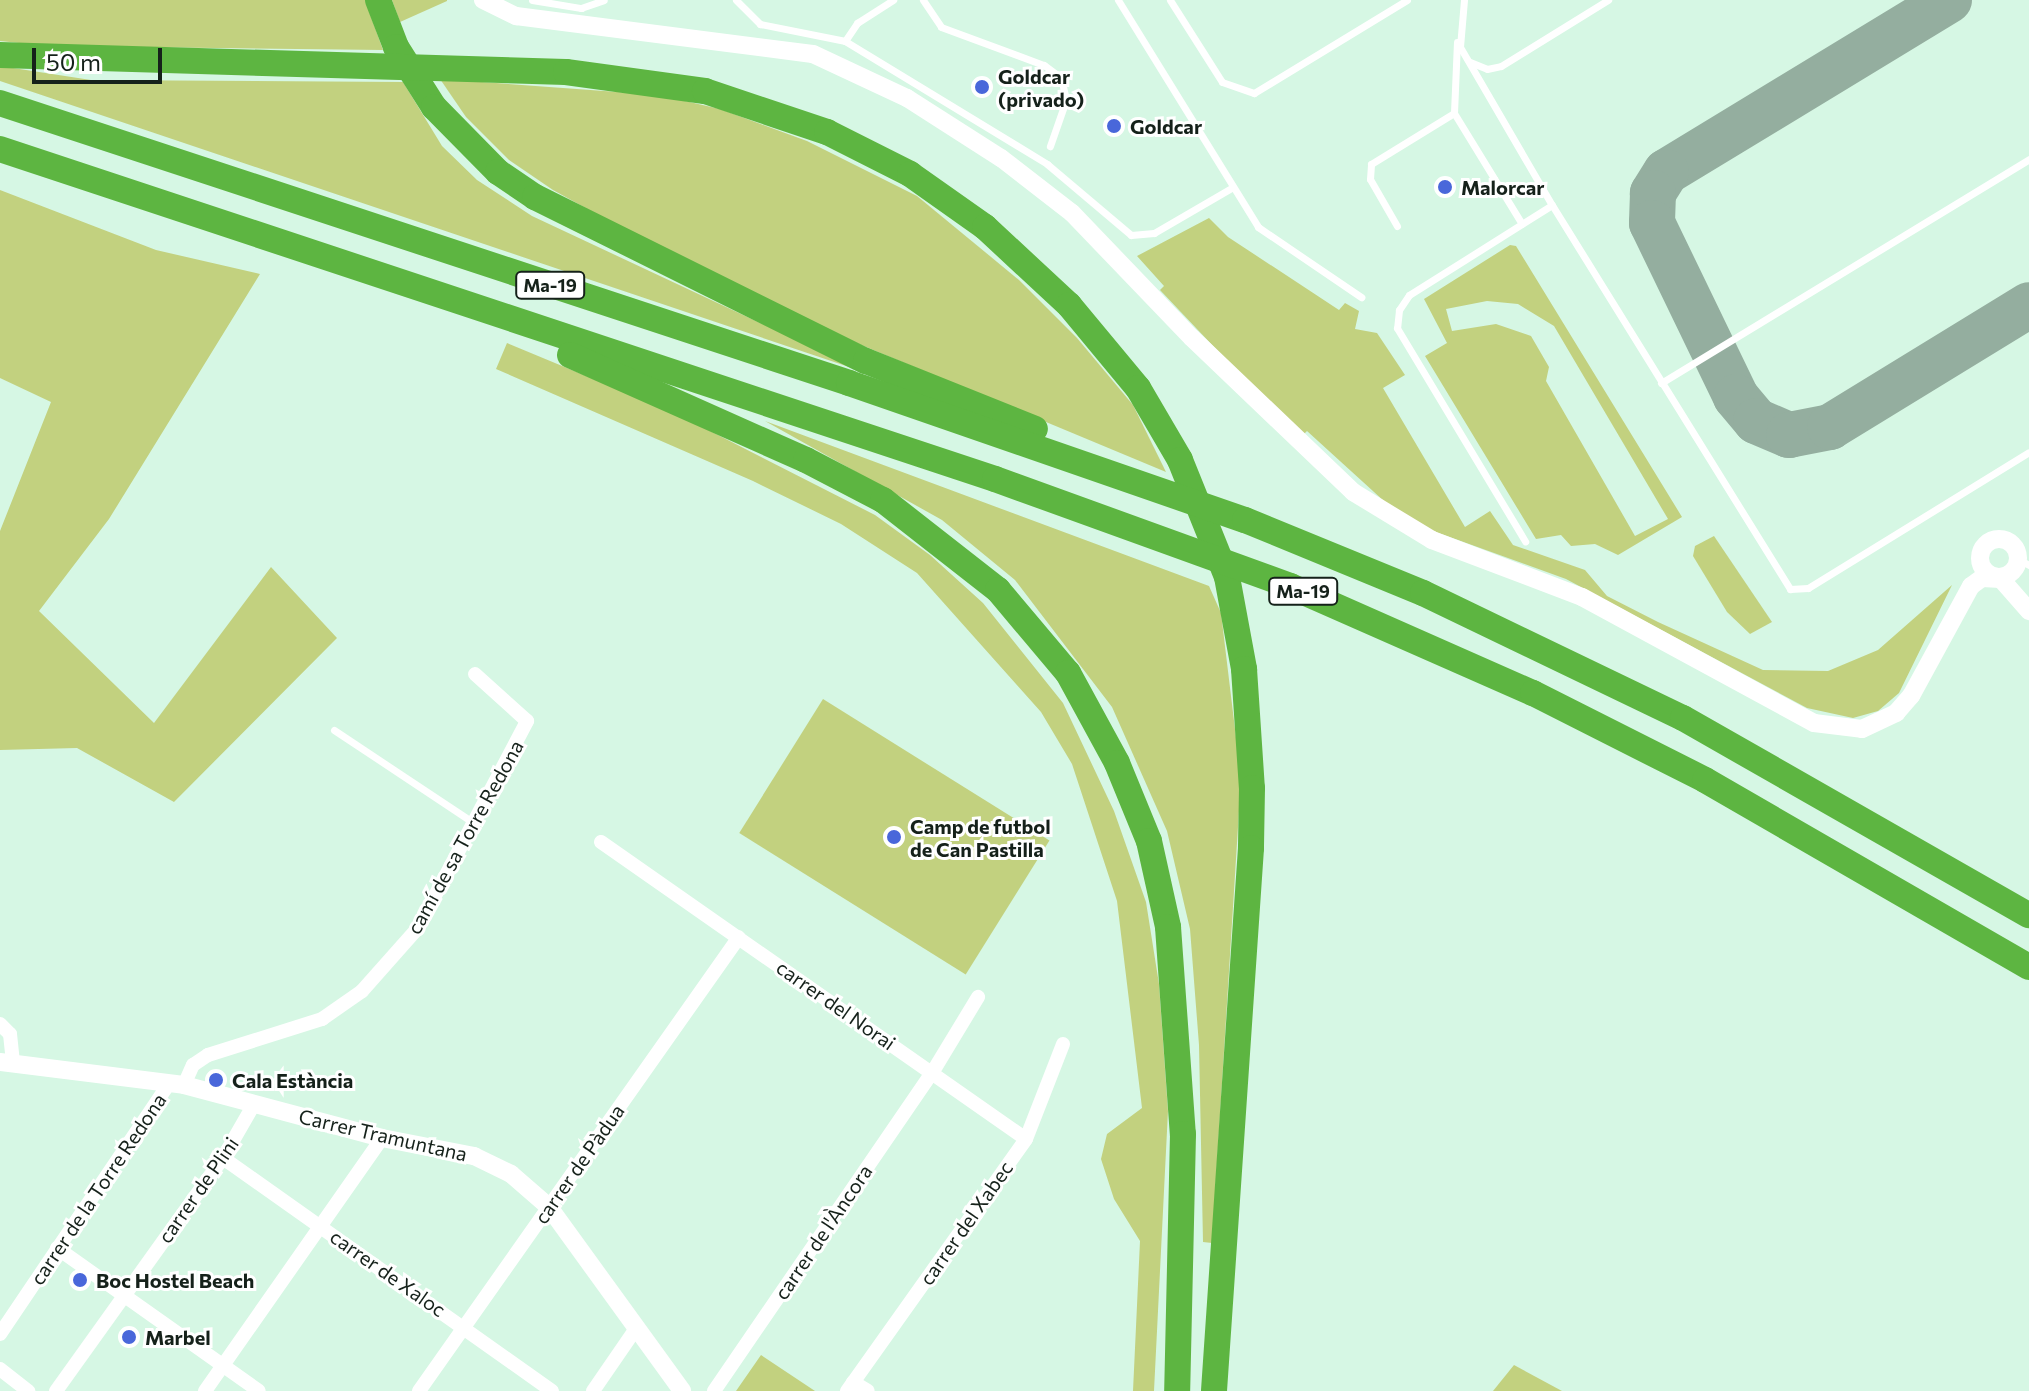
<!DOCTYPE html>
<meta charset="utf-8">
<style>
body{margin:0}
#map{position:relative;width:2029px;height:1391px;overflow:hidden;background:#d6f7e4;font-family:Commissioner,sans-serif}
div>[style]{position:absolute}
.green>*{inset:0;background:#c2d17f;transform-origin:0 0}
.taxiway>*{height:46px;margin:-23px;padding:0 23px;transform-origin:23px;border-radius:23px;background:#94ae9f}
.service>*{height:7px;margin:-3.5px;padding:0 3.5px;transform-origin:3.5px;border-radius:3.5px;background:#fff}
.minor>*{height:14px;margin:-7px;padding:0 7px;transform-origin:7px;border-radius:7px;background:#fff}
.tertiary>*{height:18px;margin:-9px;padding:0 9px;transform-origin:9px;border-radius:9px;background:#fff}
.tertiary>.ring{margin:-9px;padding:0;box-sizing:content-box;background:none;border:18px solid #fff;border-radius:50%}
.motorway>*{height:26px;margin:-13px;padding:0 13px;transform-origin:13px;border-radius:13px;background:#5db541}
.dots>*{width:22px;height:22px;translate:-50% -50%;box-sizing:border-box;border:4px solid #fff;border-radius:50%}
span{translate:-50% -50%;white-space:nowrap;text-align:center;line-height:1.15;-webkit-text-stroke:6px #fff;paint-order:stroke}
.shield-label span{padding:2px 6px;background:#fff;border:2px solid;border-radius:6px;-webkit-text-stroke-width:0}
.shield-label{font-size:18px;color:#15211a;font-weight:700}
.poi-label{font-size:20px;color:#15211a;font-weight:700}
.left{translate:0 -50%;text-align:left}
.street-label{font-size:20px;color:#15211a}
.scale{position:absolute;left:32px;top:48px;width:130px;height:36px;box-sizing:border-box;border:4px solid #15211a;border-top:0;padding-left:10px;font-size:24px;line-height:28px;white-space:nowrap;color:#15211a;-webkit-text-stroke:6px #fff;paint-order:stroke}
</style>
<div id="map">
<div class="green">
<div style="clip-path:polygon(0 0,365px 0,383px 50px,48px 46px,0 41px)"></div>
<div style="clip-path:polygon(392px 0,447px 0,447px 1px,400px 22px)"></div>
<div style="clip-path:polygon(0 66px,91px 80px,403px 82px,442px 146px,477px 180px,532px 216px,867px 373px,0 81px)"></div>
<div style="clip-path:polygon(440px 79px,659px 95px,720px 109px,807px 141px,917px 196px,1019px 280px,1077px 338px,1133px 405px,1166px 472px,794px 317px,669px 254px,553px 190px,509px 160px,466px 117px)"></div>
<div style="clip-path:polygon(0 190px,156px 250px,260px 274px,109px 519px,39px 611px,154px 723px,271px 567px,337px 638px,174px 802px,77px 748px,0 750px,0 531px,51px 402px,0 378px)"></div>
<div style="clip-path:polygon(1209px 218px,1228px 237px,1339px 310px,1345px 303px,1359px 311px,1355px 329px,1377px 333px,1405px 375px,1383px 388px,1465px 527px,1490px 511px,1513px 545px,1585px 570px,1607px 596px,1658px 622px,1763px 670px,1828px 671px,1878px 650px,1952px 585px,1899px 693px,1878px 711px,1853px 718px,1807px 708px,1566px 579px,1433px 531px,1385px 502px,1307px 431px,1303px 435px,1232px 366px,1160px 290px,1164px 286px,1137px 256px)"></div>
<div style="clip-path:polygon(evenodd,1510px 245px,1516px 246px,1682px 517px,1618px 555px,1595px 544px,1571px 546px,1561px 535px,1536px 539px,1425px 356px,1447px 343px,1424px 299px,1510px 245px,1487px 301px,1518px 304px,1554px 326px,1668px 519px,1635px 536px,1546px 381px,1549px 367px,1531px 336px,1496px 324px,1452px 331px,1446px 309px,1487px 301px)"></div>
<div style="clip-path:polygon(507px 343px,673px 412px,875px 515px,930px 555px,983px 603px,1063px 703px,1114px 811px,1146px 902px,1159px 984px,1168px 1111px,1154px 1391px,1133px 1391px,1140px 1241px,1114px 1199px,1101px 1159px,1107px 1134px,1142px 1108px,1117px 901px,1072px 764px,1041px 712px,917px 573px,841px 524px,753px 481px,496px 369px)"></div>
<div style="clip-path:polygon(765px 421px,1209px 586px,1221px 613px,1241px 779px,1212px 1243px,1203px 1242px,1199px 1045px,1190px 929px,1167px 831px,1112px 707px,1015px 580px,942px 520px)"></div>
<div style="clip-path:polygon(1714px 536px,1772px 622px,1750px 634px,1727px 612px,1693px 556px,1695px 546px)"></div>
<div style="left:823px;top:699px;width:267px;height:158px;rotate:32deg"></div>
<div style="clip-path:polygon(761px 1355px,815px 1391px,816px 1391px,736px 1391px)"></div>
<div style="clip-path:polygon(1514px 1365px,1562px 1391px,1493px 1391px)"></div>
</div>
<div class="taxiway">
<div style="left:1949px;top:0;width:331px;rotate:148.7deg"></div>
<div style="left:1666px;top:172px;width:25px;rotate:122deg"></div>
<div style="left:1653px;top:193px;width:30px;rotate:92deg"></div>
<div style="left:1652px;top:223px;width:193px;rotate:64.2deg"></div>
<div style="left:1736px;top:397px;width:31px;rotate:50deg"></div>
<div style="left:1756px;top:421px;width:36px;rotate:23deg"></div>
<div style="left:1789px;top:435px;width:42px;rotate:-11deg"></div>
<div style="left:1830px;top:427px;width:233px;rotate:-31.5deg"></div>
</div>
<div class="service">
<div style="left:532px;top:0;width:50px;rotate:9.3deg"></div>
<div style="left:581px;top:8px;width:24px;rotate:-19deg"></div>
<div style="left:736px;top:0;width:34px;rotate:45deg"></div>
<div style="left:760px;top:24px;width:87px;rotate:11.3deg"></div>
<div style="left:845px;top:41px;width:22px;rotate:-56deg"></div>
<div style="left:857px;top:23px;width:43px;rotate:-32.6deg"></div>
<div style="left:923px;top:0;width:32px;rotate:56deg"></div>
<div style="left:941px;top:27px;width:110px;rotate:20.3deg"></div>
<div style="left:1044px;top:65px;width:21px;rotate:37deg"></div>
<div style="left:1061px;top:78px;width:23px;rotate:77deg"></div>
<div style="left:1066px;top:100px;width:49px;rotate:109.2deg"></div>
<div style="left:1118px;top:0;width:267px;rotate:58.3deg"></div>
<div style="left:1258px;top:227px;width:125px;rotate:34.2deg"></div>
<div style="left:1170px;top:0;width:97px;rotate:57.6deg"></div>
<div style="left:1222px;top:82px;width:34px;rotate:19deg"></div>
<div style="left:1254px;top:93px;width:179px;rotate:-31.3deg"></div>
<div style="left:1464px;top:0;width:47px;rotate:94.9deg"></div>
<div style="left:1460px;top:47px;width:183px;rotate:59.8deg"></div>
<div style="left:1552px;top:205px;width:169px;rotate:147.8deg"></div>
<div style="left:1409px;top:295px;width:18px;rotate:124deg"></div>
<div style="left:1399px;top:310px;width:18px;rotate:96deg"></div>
<div style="left:1397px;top:328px;width:249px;rotate:59deg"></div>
<div style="left:845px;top:41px;width:237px;rotate:31.3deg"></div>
<div style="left:1047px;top:164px;width:110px;rotate:40.2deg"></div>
<div style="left:1131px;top:235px;width:23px;rotate:-5deg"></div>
<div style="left:1154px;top:233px;width:91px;rotate:-30.2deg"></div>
<div style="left:1470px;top:62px;width:18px;rotate:22deg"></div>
<div style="left:1487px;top:69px;width:14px;rotate:-12deg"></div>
<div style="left:1501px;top:66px;width:126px;rotate:-31.7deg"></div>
<div style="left:1454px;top:113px;width:130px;rotate:58.5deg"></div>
<div style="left:1552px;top:205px;width:452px;rotate:58.2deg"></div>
<div style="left:1790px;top:589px;width:18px;rotate:-3deg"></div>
<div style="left:1808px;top:588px;width:259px;rotate:-31.6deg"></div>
<div style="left:1397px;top:226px;width:54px;rotate:-119.9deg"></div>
<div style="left:1370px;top:179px;width:15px;rotate:-86deg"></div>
<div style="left:1371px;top:164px;width:97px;rotate:-31.6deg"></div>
<div style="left:1454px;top:113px;width:71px;rotate:-87.6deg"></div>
<div style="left:1661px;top:383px;width:431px;rotate:-31.3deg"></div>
<div style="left:2018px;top:559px;width:13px;rotate:29deg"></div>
<div style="left:334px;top:730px;width:168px;rotate:33.6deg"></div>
</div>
<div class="minor">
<div style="left:601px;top:842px;width:518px;rotate:34.95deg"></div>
<div style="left:0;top:1024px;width:14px;rotate:45deg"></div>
<div style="left:10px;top:1034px;width:29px;rotate:84deg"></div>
<div style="left:184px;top:1085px;width:22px;rotate:-66deg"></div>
<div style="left:193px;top:1065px;width:18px;rotate:-34deg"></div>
<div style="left:208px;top:1055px;width:120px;rotate:-17.5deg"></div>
<div style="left:322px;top:1019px;width:49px;rotate:-35deg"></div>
<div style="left:362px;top:991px;width:84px;rotate:-48.4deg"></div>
<div style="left:418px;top:928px;width:234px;rotate:-62.2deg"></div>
<div style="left:527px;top:721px;width:70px;rotate:-137.9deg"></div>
<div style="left:223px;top:1158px;width:403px;rotate:35.3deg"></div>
<div style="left:57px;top:1248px;width:247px;rotate:35.3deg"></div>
<div style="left:0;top:1334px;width:303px;rotate:-56deg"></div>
<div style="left:0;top:1369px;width:36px;rotate:38deg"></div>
<div style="left:853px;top:1382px;width:17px;rotate:31deg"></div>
<div style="left:56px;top:1391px;width:287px;rotate:-54.4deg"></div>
<div style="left:223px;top:1158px;width:62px;rotate:-60.1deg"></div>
<div style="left:205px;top:1391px;width:309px;rotate:-55deg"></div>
<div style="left:419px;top:1391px;width:555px;rotate:-54.82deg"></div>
<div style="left:593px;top:1391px;width:78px;rotate:-55.5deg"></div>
<div style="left:714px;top:1391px;width:386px;rotate:-55.6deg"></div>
<div style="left:932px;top:1073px;width:89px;rotate:-58.8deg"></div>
<div style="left:847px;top:1391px;width:309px;rotate:-54.6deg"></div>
<div style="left:1026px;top:1139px;width:102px;rotate:-68.7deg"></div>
</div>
<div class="tertiary">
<div style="left:483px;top:0;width:37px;rotate:26deg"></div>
<div style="left:516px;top:16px;width:299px;rotate:7.3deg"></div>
<div style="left:813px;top:54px;width:104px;rotate:25.1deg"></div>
<div style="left:907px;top:98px;width:112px;rotate:32.6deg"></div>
<div style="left:1001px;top:158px;width:90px;rotate:37.8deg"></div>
<div style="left:1072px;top:213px;width:173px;rotate:46.2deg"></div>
<div style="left:1192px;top:338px;width:223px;rotate:43.7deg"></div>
<div style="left:1353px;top:492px;width:92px;rotate:31.3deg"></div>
<div style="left:1432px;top:540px;width:160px;rotate:20.8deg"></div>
<div style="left:1582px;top:597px;width:264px;rotate:28.5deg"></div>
<div style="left:1814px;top:723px;width:48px;rotate:7.1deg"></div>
<div style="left:1862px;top:729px;width:38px;rotate:-25deg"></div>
<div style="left:1896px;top:713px;width:23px;rotate:-49deg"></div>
<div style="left:1911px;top:696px;width:125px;rotate:-61.4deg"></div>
<div style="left:1971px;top:586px;width:14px;rotate:-36deg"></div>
<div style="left:1982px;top:578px;width:19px;rotate:3deg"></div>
<div style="left:2001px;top:579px;width:43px;rotate:48.8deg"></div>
<div class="ring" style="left:1980px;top:539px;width:20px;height:20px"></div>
<div style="left:0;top:1062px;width:185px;rotate:7.1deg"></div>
<div style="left:184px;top:1085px;width:205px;rotate:15deg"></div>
<div style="left:382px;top:1138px;width:94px;rotate:11.1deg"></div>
<div style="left:474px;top:1156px;width:41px;rotate:25.9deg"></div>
<div style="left:511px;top:1174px;width:50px;rotate:41deg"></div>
<div style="left:549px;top:1207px;width:227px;rotate:54.1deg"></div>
</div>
<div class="motorway">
<div style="left:378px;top:0;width:50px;rotate:69deg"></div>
<div style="left:396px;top:47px;width:71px;rotate:57.7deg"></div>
<div style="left:434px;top:107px;width:91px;rotate:45.4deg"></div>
<div style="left:498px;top:172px;width:45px;rotate:34deg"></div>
<div style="left:535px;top:197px;width:369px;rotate:26.4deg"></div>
<div style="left:866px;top:361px;width:182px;rotate:21.9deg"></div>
<div style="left:0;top:55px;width:566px;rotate:1.72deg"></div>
<div style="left:566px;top:72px;width:140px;rotate:7.8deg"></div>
<div style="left:705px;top:91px;width:129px;rotate:18.6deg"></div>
<div style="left:827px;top:132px;width:93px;rotate:26.8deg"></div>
<div style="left:910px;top:174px;width:92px;rotate:35.2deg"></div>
<div style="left:985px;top:227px;width:115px;rotate:42.9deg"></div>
<div style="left:1069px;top:305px;width:108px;rotate:50.3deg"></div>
<div style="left:1138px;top:388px;width:83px;rotate:59.7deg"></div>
<div style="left:1180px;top:460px;width:126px;rotate:68.1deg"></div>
<div style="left:1227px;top:577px;width:94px;rotate:79.5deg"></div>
<div style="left:1244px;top:669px;width:119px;rotate:86.2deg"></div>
<div style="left:1252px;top:788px;width:60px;rotate:91deg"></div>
<div style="left:1251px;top:848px;width:544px;rotate:93.9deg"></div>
<div style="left:0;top:103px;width:894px;rotate:18.25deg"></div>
<div style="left:849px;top:383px;width:419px;rotate:19.1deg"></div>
<div style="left:1245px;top:520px;width:192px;rotate:22.3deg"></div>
<div style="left:1423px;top:593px;width:288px;rotate:25.7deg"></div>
<div style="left:1683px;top:718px;width:398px;rotate:29.7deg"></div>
<div style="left:0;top:149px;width:1048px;rotate:18.35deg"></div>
<div style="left:995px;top:479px;width:314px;rotate:19.9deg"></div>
<div style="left:1290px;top:586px;width:266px;rotate:23.8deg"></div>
<div style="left:1533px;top:693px;width:193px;rotate:26.8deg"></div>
<div style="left:1705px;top:780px;width:374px;rotate:30deg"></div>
<div style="left:570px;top:355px;width:258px;rotate:24deg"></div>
<div style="left:806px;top:460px;width:87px;rotate:27.5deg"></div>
<div style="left:883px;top:500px;width:146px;rotate:38deg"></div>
<div style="left:998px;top:590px;width:109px;rotate:49.9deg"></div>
<div style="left:1068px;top:673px;width:102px;rotate:61.4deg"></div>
<div style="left:1117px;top:763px;width:84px;rotate:67.7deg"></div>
<div style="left:1149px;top:841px;width:88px;rotate:77.5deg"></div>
<div style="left:1168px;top:927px;width:208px;rotate:85.9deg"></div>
<div style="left:1183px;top:1134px;width:257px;rotate:91.3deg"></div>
</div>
<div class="dots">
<div style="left:982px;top:87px;background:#4967da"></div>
<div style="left:1114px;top:126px;background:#4967da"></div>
<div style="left:1445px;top:187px;background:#4967da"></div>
<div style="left:894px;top:837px;background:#4967da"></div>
<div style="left:216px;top:1080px;background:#4967da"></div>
<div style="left:80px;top:1280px;background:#4967da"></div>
<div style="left:129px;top:1337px;background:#4967da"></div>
</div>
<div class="shield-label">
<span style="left:550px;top:285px">Ma-19</span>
<span style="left:1303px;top:591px">Ma-19</span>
</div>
<div class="poi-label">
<span class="left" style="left:998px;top:88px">Goldcar<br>(privado)</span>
<span class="left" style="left:1130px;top:126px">Goldcar</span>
<span class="left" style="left:1461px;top:187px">Malorcar</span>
<span class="left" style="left:910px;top:838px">Camp de futbol<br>de Can Pastilla</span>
<span class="left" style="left:232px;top:1080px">Cala Estància</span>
<span class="left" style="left:96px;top:1280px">Boc Hostel Beach</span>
<span class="left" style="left:145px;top:1337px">Marbel</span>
</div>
<div class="street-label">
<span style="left:465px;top:837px;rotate:-61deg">camí de sa Torre Redona</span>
<span style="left:836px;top:1005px;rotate:35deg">carrer del Norai</span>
<span style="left:383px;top:1135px;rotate:13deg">Carrer Tramuntana</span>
<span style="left:579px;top:1164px;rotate:-55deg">carrer de Pàdua</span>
<span style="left:98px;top:1189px;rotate:-56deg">carrer de la Torre Redona</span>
<span style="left:198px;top:1190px;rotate:-55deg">carrer de Plini</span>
<span style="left:966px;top:1223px;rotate:-55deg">carrer del Xabec</span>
<span style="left:823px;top:1232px;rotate:-56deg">carrer de l'Àncora</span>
<span style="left:388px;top:1273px;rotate:35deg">carrer de Xaloc</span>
</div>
<div class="scale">50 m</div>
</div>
